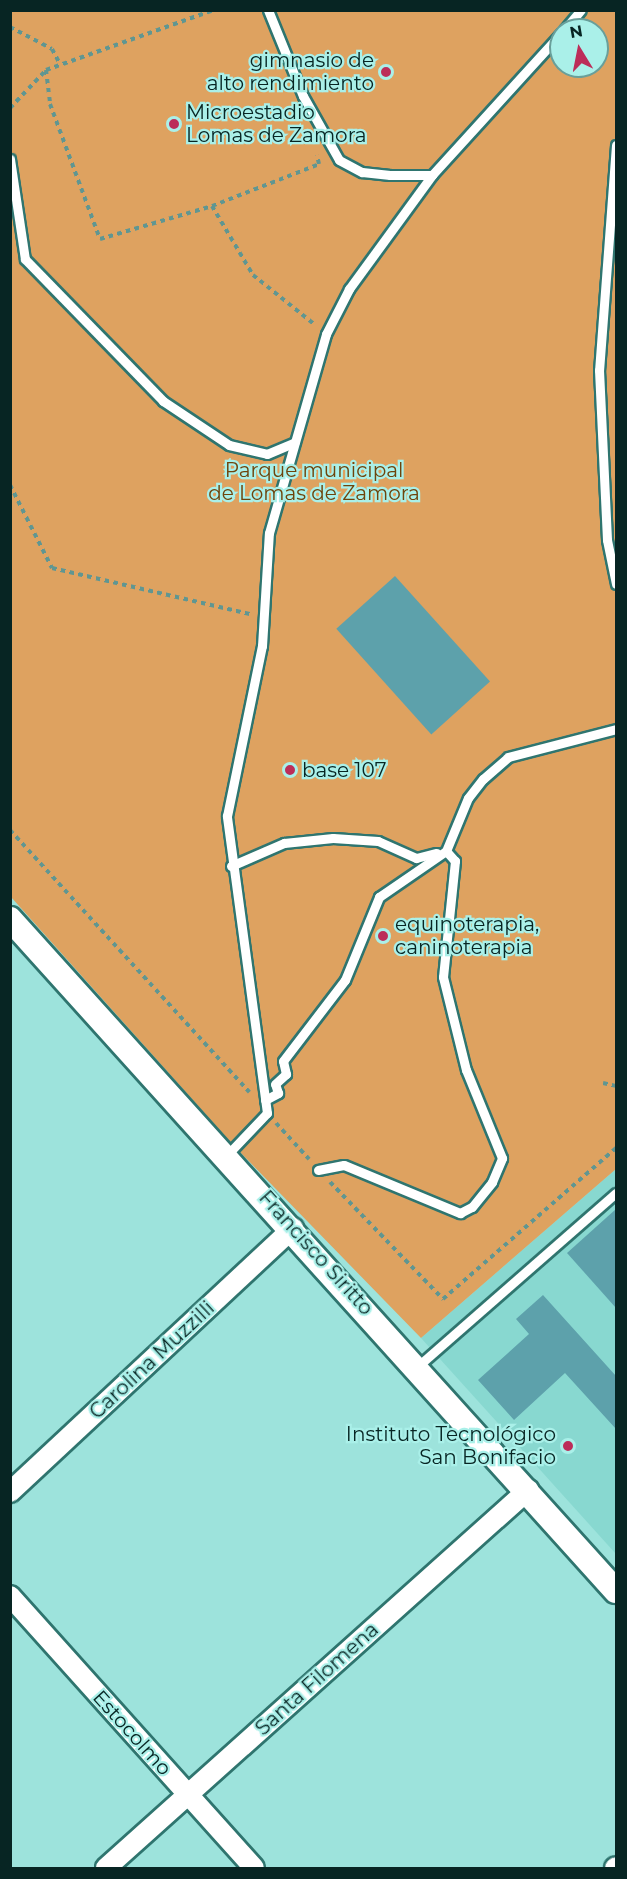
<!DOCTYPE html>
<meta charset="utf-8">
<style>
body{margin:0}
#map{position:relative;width:627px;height:1879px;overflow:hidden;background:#9de3dc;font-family:Montserrat,sans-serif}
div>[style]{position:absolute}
.built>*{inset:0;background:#88d8d0}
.green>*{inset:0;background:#dea260}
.building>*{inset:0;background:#5da1ab;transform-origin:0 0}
.path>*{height:4px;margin-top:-2px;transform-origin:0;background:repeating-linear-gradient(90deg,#609691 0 4.5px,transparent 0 9px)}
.roads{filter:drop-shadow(2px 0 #2f756f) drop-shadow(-2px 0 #2f756f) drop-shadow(0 2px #2f756f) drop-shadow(0 -2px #2f756f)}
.service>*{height:9px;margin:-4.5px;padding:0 4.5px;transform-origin:4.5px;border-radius:4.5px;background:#fff}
.minor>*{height:20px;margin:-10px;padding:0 10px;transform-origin:10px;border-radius:10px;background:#fff}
.tertiary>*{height:24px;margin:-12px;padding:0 12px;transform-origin:12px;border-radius:12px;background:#fff}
.dots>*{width:16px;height:16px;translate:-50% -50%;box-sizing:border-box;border:3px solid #aaf0e9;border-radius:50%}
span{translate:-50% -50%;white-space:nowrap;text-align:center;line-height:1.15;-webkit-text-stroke:4.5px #aaf0e9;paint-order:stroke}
.poi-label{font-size:20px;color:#072523}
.right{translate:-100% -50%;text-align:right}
.left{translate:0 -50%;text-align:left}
.park-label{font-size:20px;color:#6e440c}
.street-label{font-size:20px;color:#072523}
.frame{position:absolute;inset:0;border:12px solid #072523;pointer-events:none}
.north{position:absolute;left:549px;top:18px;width:60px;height:60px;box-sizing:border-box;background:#aaf0e9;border:2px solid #699f9a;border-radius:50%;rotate:350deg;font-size:16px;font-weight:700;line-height:24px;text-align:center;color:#072523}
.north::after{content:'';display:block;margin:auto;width:21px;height:27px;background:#bc2d59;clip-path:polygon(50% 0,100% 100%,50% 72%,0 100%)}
</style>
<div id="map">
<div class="built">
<div style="clip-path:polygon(616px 1169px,616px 1554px,421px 1338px)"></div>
</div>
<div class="green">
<div style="clip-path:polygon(evenodd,10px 11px,616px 11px,616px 1169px,421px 1338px,235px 1147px,11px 897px,10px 11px,561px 30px,597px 30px,597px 66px,561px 66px,561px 30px)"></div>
</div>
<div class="building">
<div style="left:395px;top:576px;width:142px;height:79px;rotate:48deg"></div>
<div style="clip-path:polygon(616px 1209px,616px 1308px,567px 1253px)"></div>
<div style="clip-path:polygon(543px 1295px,616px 1376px,616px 1429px,565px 1373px,514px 1420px,478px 1380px,529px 1334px,516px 1319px)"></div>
</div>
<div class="path">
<div style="left:10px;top:27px;width:47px;rotate:27.6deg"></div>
<div style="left:52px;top:49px;width:17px;rotate:62deg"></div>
<div style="left:46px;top:70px;width:34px;rotate:83deg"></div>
<div style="left:50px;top:104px;width:144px;rotate:69.7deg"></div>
<div style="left:100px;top:239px;width:117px;rotate:-16.4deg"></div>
<div style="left:212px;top:206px;width:115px;rotate:-21.4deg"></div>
<div style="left:319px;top:164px;width:9px;rotate:-103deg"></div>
<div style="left:10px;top:108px;width:52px;rotate:-46.5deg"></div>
<div style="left:46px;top:70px;width:178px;rotate:-19.7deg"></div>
<div style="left:212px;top:206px;width:80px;rotate:59.3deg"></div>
<div style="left:253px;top:275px;width:78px;rotate:38.8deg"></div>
<div style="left:10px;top:485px;width:93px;rotate:63.2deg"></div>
<div style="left:52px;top:568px;width:203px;rotate:13.1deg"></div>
<div style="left:10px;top:830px;width:355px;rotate:47.6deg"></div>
<div style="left:603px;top:1083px;width:13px;rotate:13deg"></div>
<div style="left:276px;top:1123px;width:49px;rotate:47.5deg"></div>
<div style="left:330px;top:1182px;width:163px;rotate:46deg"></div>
<div style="left:443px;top:1299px;width:230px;rotate:-41.1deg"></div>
</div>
<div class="roads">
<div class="service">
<div style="left:268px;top:10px;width:93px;rotate:67.9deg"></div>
<div style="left:303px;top:96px;width:73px;rotate:60.6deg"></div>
<div style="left:339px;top:160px;width:26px;rotate:28deg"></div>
<div style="left:362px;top:172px;width:28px;rotate:6deg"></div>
<div style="left:390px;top:175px;width:42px"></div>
<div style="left:432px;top:175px;width:192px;rotate:-47.7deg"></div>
<div style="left:564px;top:30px;width:26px;rotate:-50deg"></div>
<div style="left:616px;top:145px;width:226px;rotate:94.3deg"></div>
<div style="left:599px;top:370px;width:170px;rotate:87.3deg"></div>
<div style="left:607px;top:540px;width:45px;rotate:78.4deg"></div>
<div style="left:10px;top:159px;width:101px;rotate:81.5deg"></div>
<div style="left:25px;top:259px;width:198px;rotate:45.8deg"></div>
<div style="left:163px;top:401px;width:79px;rotate:33.7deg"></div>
<div style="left:229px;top:445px;width:39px;rotate:13deg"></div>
<div style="left:267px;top:454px;width:30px;rotate:-23deg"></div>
<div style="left:231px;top:866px;width:58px;rotate:-23.5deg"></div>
<div style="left:284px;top:843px;width:49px;rotate:-5.8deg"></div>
<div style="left:333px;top:838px;width:45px;rotate:3.8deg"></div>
<div style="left:378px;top:841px;width:42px;rotate:24.1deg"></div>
<div style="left:416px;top:858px;width:21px;rotate:-14deg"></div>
<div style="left:265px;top:1100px;width:15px;rotate:-28deg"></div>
<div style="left:278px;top:1093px;width:9px;rotate:-108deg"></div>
<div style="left:275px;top:1084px;width:15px;rotate:-42deg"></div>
<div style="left:286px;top:1074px;width:13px;rotate:-103deg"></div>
<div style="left:283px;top:1061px;width:102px;rotate:-52.6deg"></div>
<div style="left:345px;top:980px;width:90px;rotate:-67.7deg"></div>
<div style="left:379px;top:897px;width:81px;rotate:-34.5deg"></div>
<div style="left:446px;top:851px;width:57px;rotate:-67.5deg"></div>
<div style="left:468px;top:798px;width:24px;rotate:-52deg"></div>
<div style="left:483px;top:779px;width:33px;rotate:-41deg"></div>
<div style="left:508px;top:757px;width:112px;rotate:-14.5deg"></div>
<div style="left:227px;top:1155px;width:58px;rotate:-46.4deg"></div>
<div style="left:267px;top:1113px;width:300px;rotate:-97.7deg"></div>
<div style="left:227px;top:816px;width:174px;rotate:-78.4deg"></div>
<div style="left:262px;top:646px;width:113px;rotate:-86.5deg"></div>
<div style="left:269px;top:533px;width:207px;rotate:-74deg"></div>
<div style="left:326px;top:334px;width:51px;rotate:-62.9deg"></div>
<div style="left:349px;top:289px;width:141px;rotate:-53.9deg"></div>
<div style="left:318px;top:1170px;width:26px;rotate:-11deg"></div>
<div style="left:344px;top:1165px;width:126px;rotate:22.5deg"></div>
<div style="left:460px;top:1213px;width:13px;rotate:-27deg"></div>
<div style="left:472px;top:1207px;width:32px;rotate:-51deg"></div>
<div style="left:492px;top:1182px;width:26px;rotate:-67deg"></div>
<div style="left:502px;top:1158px;width:95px;rotate:-112.2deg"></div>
<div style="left:466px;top:1070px;width:96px;rotate:-103.9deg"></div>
<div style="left:443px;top:977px;width:117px;rotate:-84.1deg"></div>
<div style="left:455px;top:861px;width:13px;rotate:-132deg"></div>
<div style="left:417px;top:1367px;width:264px;rotate:-41.2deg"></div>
</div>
<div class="minor">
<div style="left:10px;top:1492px;width:387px;rotate:-43deg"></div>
<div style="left:10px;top:1596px;width:365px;rotate:48.1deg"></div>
<div style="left:106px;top:1868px;width:567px;rotate:-41.85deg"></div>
<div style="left:615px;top:1868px;width:1px;rotate:-45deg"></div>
</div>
<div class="tertiary">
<div style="left:10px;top:919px;width:905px;rotate:47.96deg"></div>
</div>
</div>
<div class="dots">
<div style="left:386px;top:72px;background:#bc2d59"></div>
<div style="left:174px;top:124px;background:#bc2d59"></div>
<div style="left:290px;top:770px;background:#bc2d59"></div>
<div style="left:383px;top:936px;background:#bc2d59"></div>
<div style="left:568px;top:1446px;background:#bc2d59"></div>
</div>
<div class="poi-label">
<span class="right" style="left:374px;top:72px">gimnasio de<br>alto rendimiento</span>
<span class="left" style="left:186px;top:124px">Microestadio<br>Lomas de Zamora</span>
<span class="left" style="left:302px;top:770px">base 107</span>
<span class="left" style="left:395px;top:936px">equinoterapia,<br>caninoterapia</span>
<span class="right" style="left:556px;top:1446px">Instituto Tecnológico<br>San Bonifacio</span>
</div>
<div class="park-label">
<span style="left:314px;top:482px">Parque municipal<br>de Lomas de Zamora</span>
</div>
<div class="street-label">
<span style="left:316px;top:1253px;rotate:48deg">Francisco Siritto</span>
<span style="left:152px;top:1360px;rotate:-43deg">Carolina Muzzilli</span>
<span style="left:317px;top:1679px;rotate:-42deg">Santa Filomena</span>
<span style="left:132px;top:1733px;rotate:48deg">Estocolmo</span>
</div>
<div class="frame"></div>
<div class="north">N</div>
</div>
